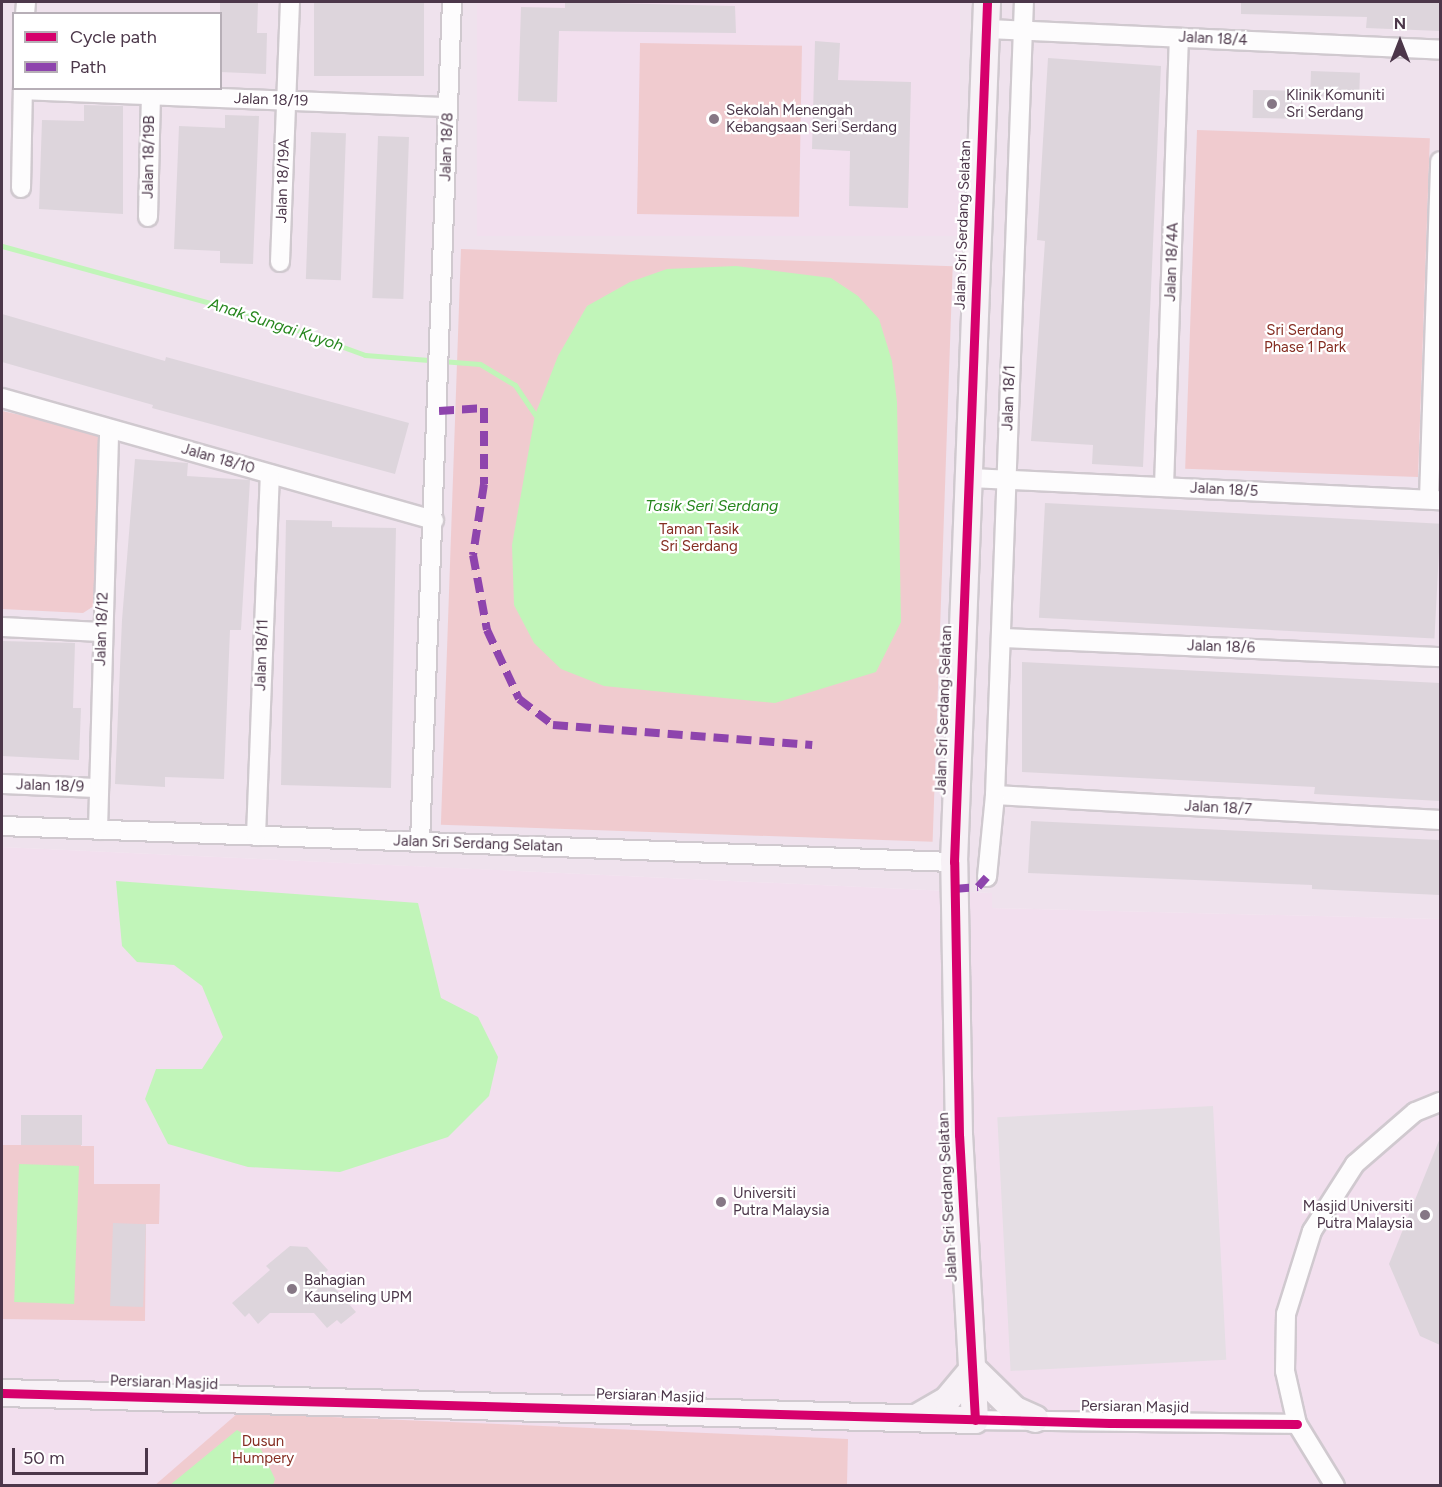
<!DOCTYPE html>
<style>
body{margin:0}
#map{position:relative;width:1442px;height:1487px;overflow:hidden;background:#f3edf2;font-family:Figtree,sans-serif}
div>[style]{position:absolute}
.residential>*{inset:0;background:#efe2ed}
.education>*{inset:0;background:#f2dfee;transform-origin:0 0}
.green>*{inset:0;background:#f0cbcf;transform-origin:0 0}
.parking>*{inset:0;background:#e5dee4;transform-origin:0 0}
.water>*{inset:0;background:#c1f5b9;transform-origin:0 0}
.stream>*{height:5px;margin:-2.5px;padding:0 2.5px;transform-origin:2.5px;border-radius:2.5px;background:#c1f5b9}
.building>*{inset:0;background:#ddd5dc;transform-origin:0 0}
.roads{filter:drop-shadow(2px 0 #d0c9cf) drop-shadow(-2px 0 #d0c9cf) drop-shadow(0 2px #d0c9cf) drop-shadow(0 -2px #d0c9cf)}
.street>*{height:18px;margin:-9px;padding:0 9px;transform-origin:9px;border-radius:9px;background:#fdfcfd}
.secondary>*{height:26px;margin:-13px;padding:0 13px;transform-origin:13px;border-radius:13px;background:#f7f1f6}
.quiet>*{height:8px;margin-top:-4px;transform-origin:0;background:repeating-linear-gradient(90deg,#8e44ad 0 15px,transparent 0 23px)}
.cycleway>*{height:9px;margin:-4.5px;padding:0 4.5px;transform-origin:4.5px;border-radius:4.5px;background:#d6006c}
.dots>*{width:16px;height:16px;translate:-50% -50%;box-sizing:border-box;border:3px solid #fff;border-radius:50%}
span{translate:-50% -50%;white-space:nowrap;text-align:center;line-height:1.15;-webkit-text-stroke:4.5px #fff;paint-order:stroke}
.street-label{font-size:15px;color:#4c374a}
.poi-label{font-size:15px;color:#4c374a}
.left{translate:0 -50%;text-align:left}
.right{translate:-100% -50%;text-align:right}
.park-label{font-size:15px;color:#852d22}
.water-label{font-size:16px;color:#26861d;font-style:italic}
.frame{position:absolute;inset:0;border:3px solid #4c374a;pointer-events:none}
.legend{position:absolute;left:12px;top:12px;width:210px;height:78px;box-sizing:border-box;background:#fff;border:2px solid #b7afb7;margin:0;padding:8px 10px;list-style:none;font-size:18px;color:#4c374a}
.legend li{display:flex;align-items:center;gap:12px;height:30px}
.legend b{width:30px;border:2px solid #b7afb7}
.north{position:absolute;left:1370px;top:12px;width:60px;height:60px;-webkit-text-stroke:4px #fff;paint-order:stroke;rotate:0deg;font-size:16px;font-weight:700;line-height:24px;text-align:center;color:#4c374a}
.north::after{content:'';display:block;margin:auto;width:21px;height:27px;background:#4c374a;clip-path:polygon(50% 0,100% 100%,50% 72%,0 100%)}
.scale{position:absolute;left:12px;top:1448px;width:136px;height:27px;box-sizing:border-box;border:3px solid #4c374a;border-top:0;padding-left:8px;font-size:18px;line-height:21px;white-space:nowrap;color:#4c374a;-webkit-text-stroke:4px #fff;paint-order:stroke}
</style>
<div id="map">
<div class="residential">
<div style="clip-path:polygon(evenodd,2px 2px,1440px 2px,1440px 919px,992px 908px,991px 893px,2px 847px,2px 2px,14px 14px,220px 14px,220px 88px,14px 88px,14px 14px)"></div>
</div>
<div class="education">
<div style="left:477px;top:2px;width:483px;height:234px"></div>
<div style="clip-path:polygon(2px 847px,992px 893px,992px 908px,1440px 919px,1440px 1485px,2px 1486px)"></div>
</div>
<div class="green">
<div style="left:640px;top:43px;width:162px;height:171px;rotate:1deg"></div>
<div style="left:1197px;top:130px;width:233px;height:339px;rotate:2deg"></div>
<div style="left:461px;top:249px;width:492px;height:576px;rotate:2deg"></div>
<div style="clip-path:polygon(2px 411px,94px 431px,101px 442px,97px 604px,83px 613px,2px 609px)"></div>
<div style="clip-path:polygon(21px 1115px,82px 1115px,81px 1146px,94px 1146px,94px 1184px,160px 1184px,159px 1224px,146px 1224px,145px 1321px,2px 1319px,2px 1145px,21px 1145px)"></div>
<div style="clip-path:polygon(238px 1413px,848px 1439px,847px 1485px,154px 1486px)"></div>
</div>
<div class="parking">
<div style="left:1213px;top:1106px;width:254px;height:216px;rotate:87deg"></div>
</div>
<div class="water">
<div style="clip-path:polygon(736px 266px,831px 278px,858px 296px,879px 319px,892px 361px,897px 402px,901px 622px,876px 672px,775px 703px,604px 686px,561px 669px,534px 643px,514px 605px,512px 545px,535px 415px,558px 356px,587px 306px,630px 282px,667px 269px)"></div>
<div style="clip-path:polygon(116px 881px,418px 903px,441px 998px,478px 1017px,498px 1057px,489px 1096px,448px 1137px,340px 1172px,248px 1167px,168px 1144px,145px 1099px,156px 1069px,202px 1069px,223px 1037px,202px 986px,174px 965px,137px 962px,122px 946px)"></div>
<div style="left:19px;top:1164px;width:60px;height:138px;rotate:2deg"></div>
<div style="clip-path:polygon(237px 1430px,258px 1443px,275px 1479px,273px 1485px,170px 1485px)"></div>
</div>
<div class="stream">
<div style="left:2px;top:246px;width:265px;rotate:15.3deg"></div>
<div style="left:258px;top:316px;width:114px;rotate:20deg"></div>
<div style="left:365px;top:355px;width:115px;rotate:4.5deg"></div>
<div style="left:480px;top:364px;width:41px;rotate:31deg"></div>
<div style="left:515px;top:385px;width:36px;rotate:56deg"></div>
</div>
<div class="building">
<div style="clip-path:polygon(220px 2px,258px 2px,257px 33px,267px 33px,266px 74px,220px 72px)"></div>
<div style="left:314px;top:2px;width:110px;height:74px"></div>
<div style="clip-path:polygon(565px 2px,735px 6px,736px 33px,559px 31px,557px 102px,518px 101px,521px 7px,565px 8px)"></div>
<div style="clip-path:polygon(1241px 2px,1440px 2px,1440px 31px,1366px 28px,1367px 17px,1241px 14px)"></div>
<div style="clip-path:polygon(815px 41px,840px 43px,838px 80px,911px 82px,908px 208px,849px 206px,850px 151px,812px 149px)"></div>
<div style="clip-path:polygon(1048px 58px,1161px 66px,1143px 467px,1092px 464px,1093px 445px,1031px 441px,1045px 241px,1037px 240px)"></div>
<div style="left:1311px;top:71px;width:49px;height:25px;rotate:2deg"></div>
<div style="left:1253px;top:90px;width:39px;height:28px;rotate:1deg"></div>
<div style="clip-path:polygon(84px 105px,123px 106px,123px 214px,39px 209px,42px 120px,84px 121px)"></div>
<div style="clip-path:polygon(225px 115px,259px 116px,253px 264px,220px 263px,220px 251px,174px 249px,179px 126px,225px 128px)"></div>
<div style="left:311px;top:132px;width:35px;height:147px;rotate:2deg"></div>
<div style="left:378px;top:136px;width:31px;height:162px;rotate:2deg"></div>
<div style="clip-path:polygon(2px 314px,165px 361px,166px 357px,409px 423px,395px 474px,152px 408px,153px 405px,2px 362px)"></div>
<div style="clip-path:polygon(135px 459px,188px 463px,187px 476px,250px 480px,241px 630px,230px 630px,224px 779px,165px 777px,165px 787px,115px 784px,122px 620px)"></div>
<div style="left:1045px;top:503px;width:396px;height:115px;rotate:3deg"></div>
<div style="clip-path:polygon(286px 520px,332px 521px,332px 527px,396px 528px,391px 788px,281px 785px)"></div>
<div style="clip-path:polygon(2px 641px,75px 643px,73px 708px,81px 708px,79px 760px,2px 756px)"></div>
<div style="clip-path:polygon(1022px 662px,1440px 683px,1440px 801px,1314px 794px,1315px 787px,1022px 772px)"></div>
<div style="clip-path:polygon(1031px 821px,1440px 840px,1440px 895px,1312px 889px,1312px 885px,1028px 873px)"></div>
<div style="left:21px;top:1115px;width:61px;height:30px"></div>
<div style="clip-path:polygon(1440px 1138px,1440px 1345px,1420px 1336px,1389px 1264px)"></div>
<div style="left:113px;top:1223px;width:33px;height:83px;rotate:2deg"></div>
<div style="clip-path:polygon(290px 1246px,307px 1247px,328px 1270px,323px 1275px,356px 1312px,341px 1324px,337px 1320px,327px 1328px,314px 1313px,270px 1313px,258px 1324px,249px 1313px,245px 1317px,232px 1303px,270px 1270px,266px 1266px)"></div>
</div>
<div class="roads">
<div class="street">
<div style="left:25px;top:14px;width:12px;rotate:-85deg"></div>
<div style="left:986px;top:29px;width:454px;rotate:2.6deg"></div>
<div style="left:23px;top:90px;width:425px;rotate:2.3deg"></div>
<div style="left:21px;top:188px;width:100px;rotate:-88.9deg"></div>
<div style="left:148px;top:217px;width:120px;rotate:-88.6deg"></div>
<div style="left:280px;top:262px;width:260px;rotate:-87.8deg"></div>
<div style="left:2px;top:398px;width:449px;rotate:15.8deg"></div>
<div style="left:969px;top:478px;width:472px;rotate:2.7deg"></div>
<div style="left:1164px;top:487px;width:449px;rotate:-88.1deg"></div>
<div style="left:1429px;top:499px;width:338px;rotate:-88.1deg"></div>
<div style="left:2px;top:627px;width:99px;rotate:2.9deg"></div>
<div style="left:1001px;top:638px;width:439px;rotate:2.5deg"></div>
<div style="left:2px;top:784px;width:96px;rotate:2.4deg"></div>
<div style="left:995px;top:795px;width:446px;rotate:3.2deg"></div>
<div style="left:2px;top:826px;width:953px;rotate:2.17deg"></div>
<div style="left:98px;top:830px;width:401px;rotate:-88.4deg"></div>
<div style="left:256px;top:836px;width:362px;rotate:-87.8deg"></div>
<div style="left:420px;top:842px;width:841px;rotate:-87.82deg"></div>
<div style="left:987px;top:877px;width:82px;rotate:-84.4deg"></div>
<div style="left:995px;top:795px;width:794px;rotate:-87.91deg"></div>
<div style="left:975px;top:1420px;width:322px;rotate:0.7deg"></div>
<div style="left:1335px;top:1486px;width:73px;rotate:-121.5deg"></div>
<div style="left:1297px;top:1424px;width:54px;rotate:-102.8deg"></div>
<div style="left:1285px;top:1371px;width:57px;rotate:-89deg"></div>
<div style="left:1286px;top:1314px;width:87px;rotate:-72.6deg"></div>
<div style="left:1312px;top:1231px;width:80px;rotate:-57.3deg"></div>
<div style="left:1355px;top:1164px;width:79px;rotate:-40.9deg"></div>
<div style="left:1415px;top:1112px;width:27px;rotate:-22deg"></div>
</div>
<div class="secondary">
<div style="left:973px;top:1369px;width:59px;rotate:44.3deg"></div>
<div style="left:1015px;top:1410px;width:22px;rotate:24deg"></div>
<div style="left:2px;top:1393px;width:973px;rotate:1.59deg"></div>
<div style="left:975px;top:1420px;width:285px;rotate:-93.2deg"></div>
<div style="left:959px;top:1135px;width:273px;rotate:-91deg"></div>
<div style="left:954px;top:862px;width:861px;rotate:-87.8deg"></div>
<div style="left:916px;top:1418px;width:36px;rotate:-30deg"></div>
<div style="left:947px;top:1400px;width:40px;rotate:-50deg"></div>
</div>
</div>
<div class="quiet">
<div style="left:439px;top:411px;width:45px;rotate:-3.8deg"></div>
<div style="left:484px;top:408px;width:76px;rotate:90deg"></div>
<div style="left:484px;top:484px;width:72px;rotate:98.8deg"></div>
<div style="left:473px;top:555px;width:76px;rotate:79.4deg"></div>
<div style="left:487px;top:630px;width:76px;rotate:65.1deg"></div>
<div style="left:519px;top:699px;width:43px;rotate:37.4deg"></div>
<div style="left:553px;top:725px;width:260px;rotate:4.4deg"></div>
<div style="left:954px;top:889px;width:24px;rotate:-5deg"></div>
<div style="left:978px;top:887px;width:13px;rotate:-48deg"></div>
</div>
<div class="cycleway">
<div style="left:2px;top:1393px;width:1108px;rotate:1.55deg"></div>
<div style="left:1110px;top:1423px;width:187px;rotate:0.3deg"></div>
<div style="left:975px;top:1420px;width:285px;rotate:-93.2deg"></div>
<div style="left:959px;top:1135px;width:273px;rotate:-91deg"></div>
<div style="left:954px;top:862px;width:861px;rotate:-87.8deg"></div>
</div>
<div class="dots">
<div style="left:1272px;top:104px;background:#867785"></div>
<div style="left:714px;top:119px;background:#867785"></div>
<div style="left:721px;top:1202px;background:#867785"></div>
<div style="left:1425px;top:1215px;background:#867785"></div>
<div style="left:292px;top:1289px;background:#867785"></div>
</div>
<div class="street-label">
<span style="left:1213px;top:39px;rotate:3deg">Jalan 18/4</span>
<span style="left:271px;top:100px;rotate:2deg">Jalan 18/19</span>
<span style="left:447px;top:147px;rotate:-88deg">Jalan 18/8</span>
<span style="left:149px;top:157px;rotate:-89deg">Jalan 18/19B</span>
<span style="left:283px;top:181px;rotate:-88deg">Jalan 18/19A</span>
<span style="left:963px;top:225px;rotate:-88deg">Jalan Sri Serdang Selatan</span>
<span style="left:1172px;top:262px;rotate:-88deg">Jalan 18/4A</span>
<span style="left:1009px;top:398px;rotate:-88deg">Jalan 18/1</span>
<span style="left:218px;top:459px;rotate:16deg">Jalan 18/10</span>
<span style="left:1224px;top:490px;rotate:3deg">Jalan 18/5</span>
<span style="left:102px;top:629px;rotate:-88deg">Jalan 18/12</span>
<span style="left:1221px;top:647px;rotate:2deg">Jalan 18/6</span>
<span style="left:262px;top:655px;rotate:-88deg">Jalan 18/11</span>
<span style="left:944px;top:710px;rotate:-88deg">Jalan Sri Serdang Selatan</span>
<span style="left:50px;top:786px;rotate:2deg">Jalan 18/9</span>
<span style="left:1218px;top:808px;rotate:3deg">Jalan 18/7</span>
<span style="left:478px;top:844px;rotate:2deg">Jalan Sri Serdang Selatan</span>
<span style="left:948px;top:1197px;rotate:-93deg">Jalan Sri Serdang Selatan</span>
<span style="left:164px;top:1383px;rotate:2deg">Persiaran Masjid</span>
<span style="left:650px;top:1396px;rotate:2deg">Persiaran Masjid</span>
<span style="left:1135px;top:1407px;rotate:1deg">Persiaran Masjid</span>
</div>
<div class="poi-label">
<span class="left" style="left:1286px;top:104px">Klinik Komuniti<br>Sri Serdang</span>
<span class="left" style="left:726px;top:119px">Sekolah Menengah<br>Kebangsaan Seri Serdang</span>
<span class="left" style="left:733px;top:1202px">Universiti<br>Putra Malaysia</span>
<span class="right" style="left:1413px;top:1215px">Masjid Universiti<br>Putra Malaysia</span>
<span class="left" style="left:304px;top:1289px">Bahagian<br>Kaunseling UPM</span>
</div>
<div class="park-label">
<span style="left:1305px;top:339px">Sri Serdang<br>Phase 1 Park</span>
<span style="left:699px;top:538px">Taman Tasik<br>Sri Serdang</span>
<span style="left:263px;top:1450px">Dusun<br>Humpery</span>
</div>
<div class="water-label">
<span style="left:276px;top:325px;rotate:18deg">Anak Sungai Kuyoh</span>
<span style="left:712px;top:506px">Tasik Seri Serdang</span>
</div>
<div class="frame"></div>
<ul class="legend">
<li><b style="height:8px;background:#d6006c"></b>Cycle path</li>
<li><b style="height:8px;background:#8e44ad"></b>Path</li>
</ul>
<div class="north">N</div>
<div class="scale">50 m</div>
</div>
